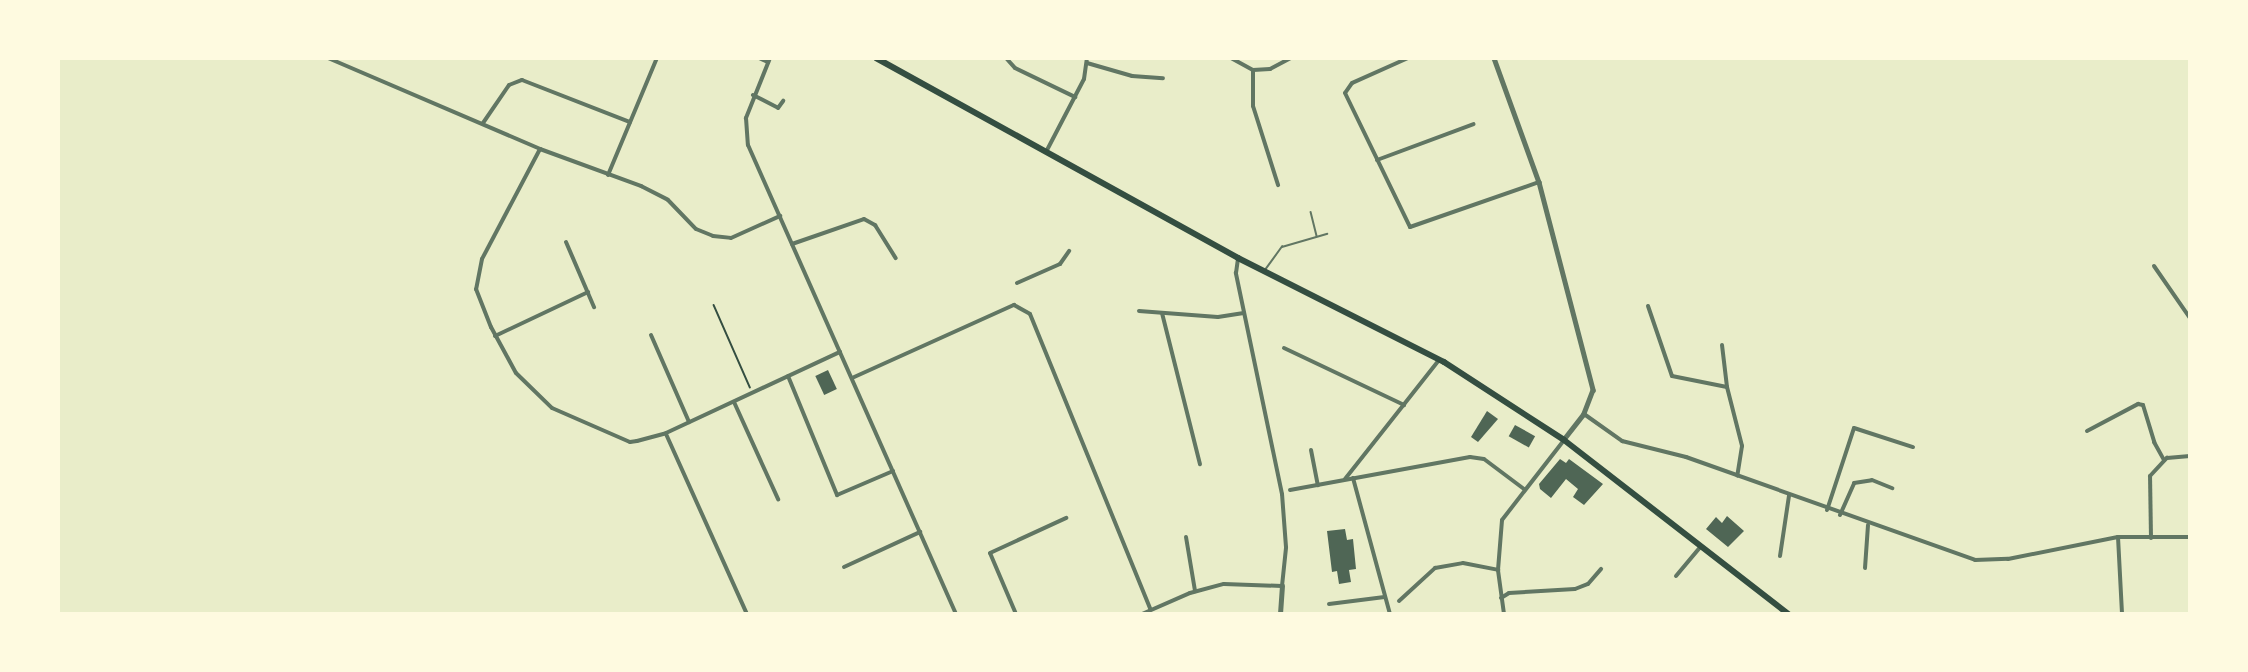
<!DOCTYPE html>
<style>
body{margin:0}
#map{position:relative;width:2248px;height:672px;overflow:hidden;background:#e9edc9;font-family:"Varela Round",sans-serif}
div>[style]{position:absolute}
.building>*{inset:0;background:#4f6655;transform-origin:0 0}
.path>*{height:1.5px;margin:-0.75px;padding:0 0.75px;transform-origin:0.75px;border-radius:0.75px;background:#344e41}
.service>*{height:1.5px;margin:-0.75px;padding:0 0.75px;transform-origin:0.75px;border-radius:0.75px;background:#617663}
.minor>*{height:4px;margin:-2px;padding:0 2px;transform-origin:2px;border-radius:2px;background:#617663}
.tertiary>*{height:4.5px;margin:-2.25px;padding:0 2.25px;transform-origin:2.25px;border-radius:2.25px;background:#617663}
.primary>*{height:6px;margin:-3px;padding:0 3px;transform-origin:3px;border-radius:3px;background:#344e41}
span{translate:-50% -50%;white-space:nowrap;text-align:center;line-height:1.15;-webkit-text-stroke:6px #fefae0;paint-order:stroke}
.frame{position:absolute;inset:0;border:60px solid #fefae0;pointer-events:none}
</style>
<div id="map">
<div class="building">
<div style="left:828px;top:370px;width:21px;height:14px;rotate:65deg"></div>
<div style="clip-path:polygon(1487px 411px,1498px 419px,1478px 442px,1471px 437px)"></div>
<div style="left:1515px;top:425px;width:23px;height:13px;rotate:29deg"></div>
<div style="clip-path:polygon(1560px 459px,1566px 463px,1569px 459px,1603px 484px,1584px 505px,1573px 497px,1578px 489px,1566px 479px,1551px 498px,1540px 489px,1539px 484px)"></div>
<div style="clip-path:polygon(1727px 516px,1744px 531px,1728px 547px,1706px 529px,1716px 517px,1722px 523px)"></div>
<div style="clip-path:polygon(1345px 529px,1347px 540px,1353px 539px,1356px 569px,1349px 570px,1351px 582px,1339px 584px,1337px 571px,1332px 572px,1327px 531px)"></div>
</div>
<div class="path">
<div style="left:714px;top:305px;width:90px;rotate:66.3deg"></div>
</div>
<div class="service">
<div style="left:1311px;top:212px;width:25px;rotate:76deg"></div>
<div style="left:1265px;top:270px;width:29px;rotate:-54deg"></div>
<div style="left:1282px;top:247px;width:47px;rotate:-16.1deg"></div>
</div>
<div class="minor">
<div style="left:328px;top:58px;width:231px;rotate:23.2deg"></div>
<div style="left:540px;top:149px;width:108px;rotate:20.1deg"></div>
<div style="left:641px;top:186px;width:30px;rotate:27deg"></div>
<div style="left:668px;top:200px;width:40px;rotate:46deg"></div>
<div style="left:696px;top:229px;width:18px;rotate:22deg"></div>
<div style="left:713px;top:236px;width:18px;rotate:6deg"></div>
<div style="left:731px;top:238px;width:54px;rotate:-24.2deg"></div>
<div style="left:759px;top:58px;width:10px;rotate:24deg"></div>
<div style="left:770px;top:58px;width:65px;rotate:111.8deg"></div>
<div style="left:746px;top:118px;width:27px;rotate:86deg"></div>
<div style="left:748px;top:145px;width:513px;rotate:66.08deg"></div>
<div style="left:1006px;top:58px;width:13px;rotate:48deg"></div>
<div style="left:1015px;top:68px;width:67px;rotate:25.8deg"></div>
<div style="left:1231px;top:58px;width:25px;rotate:29deg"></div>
<div style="left:1253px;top:70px;width:17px;rotate:-3deg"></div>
<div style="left:1270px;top:69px;width:24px;rotate:-28deg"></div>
<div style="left:1408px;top:58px;width:61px;rotate:155.9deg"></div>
<div style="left:1352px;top:83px;width:12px;rotate:125deg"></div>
<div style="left:1345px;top:93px;width:149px;rotate:64.1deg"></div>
<div style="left:1410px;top:227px;width:137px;rotate:-19.2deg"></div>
<div style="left:1087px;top:63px;width:47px;rotate:16.1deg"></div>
<div style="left:1132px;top:76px;width:31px;rotate:4deg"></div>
<div style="left:1253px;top:70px;width:36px;rotate:90deg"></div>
<div style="left:1253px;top:106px;width:83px;rotate:72.4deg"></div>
<div style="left:753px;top:95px;width:28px;rotate:27deg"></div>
<div style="left:778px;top:108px;width:9px;rotate:-54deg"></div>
<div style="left:483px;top:123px;width:46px;rotate:-55.6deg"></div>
<div style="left:509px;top:85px;width:14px;rotate:-21deg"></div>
<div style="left:522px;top:80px;width:116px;rotate:21.3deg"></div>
<div style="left:540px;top:149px;width:124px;rotate:117.8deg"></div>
<div style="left:482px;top:259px;width:31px;rotate:101deg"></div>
<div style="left:476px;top:289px;width:41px;rotate:68.5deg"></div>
<div style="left:491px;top:327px;width:52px;rotate:61.5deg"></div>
<div style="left:516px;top:373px;width:50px;rotate:44.2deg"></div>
<div style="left:552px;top:408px;width:85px;rotate:23.6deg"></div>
<div style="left:630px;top:442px;width:7px;rotate:-8deg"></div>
<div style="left:637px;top:441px;width:30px;rotate:-15deg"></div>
<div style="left:666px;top:433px;width:192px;rotate:-25deg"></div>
<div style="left:1046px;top:152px;width:82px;rotate:-62.5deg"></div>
<div style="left:1084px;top:79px;width:21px;rotate:-82deg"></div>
<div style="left:1377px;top:160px;width:103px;rotate:-20.4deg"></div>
<div style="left:608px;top:175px;width:127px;rotate:-67.3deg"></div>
<div style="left:566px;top:242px;width:71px;rotate:66.7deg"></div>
<div style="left:792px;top:244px;width:76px;rotate:-19.1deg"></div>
<div style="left:864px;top:219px;width:13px;rotate:29deg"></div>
<div style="left:875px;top:225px;width:39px;rotate:58deg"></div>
<div style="left:2154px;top:266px;width:63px;rotate:55.3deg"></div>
<div style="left:1017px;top:283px;width:47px;rotate:-23.8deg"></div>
<div style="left:1060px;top:264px;width:16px;rotate:-55deg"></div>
<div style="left:1648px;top:306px;width:74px;rotate:71.1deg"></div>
<div style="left:1672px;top:376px;width:56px;rotate:11.3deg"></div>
<div style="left:1727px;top:387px;width:61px;rotate:75.7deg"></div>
<div style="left:1742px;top:446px;width:30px;rotate:99deg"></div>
<div style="left:1139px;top:311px;width:79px;rotate:4.3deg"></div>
<div style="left:1218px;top:317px;width:26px;rotate:-9deg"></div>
<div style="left:1162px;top:313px;width:156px;rotate:75.9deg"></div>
<div style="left:651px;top:335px;width:95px;rotate:66.4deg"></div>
<div style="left:495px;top:336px;width:103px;rotate:-25.3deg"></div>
<div style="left:1722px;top:345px;width:42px;rotate:83.2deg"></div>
<div style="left:1284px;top:348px;width:133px;rotate:25.4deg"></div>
<div style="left:788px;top:376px;width:129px;rotate:67.6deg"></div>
<div style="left:837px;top:495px;width:61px;rotate:-23.2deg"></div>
<div style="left:852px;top:378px;width:178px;rotate:-24.3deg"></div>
<div style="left:1014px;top:305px;width:18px;rotate:29deg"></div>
<div style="left:1030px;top:314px;width:318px;rotate:67.8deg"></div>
<div style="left:734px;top:402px;width:107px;rotate:65.6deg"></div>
<div style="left:1584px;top:414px;width:47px;rotate:35.4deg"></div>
<div style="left:1622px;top:441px;width:66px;rotate:14deg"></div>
<div style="left:1686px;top:457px;width:307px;rotate:19.6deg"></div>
<div style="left:1975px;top:560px;width:33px;rotate:-2deg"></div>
<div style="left:2008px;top:559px;width:112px;rotate:-11.3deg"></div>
<div style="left:2118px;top:537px;width:72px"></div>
<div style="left:2087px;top:431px;width:58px;rotate:-27.9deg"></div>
<div style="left:2138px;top:404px;width:5px;rotate:11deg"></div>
<div style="left:2143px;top:405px;width:39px;rotate:73deg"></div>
<div style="left:2154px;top:442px;width:21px;rotate:61deg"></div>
<div style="left:666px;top:434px;width:197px;rotate:65.8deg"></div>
<div style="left:1311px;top:450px;width:36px;rotate:79deg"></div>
<div style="left:1353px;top:478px;width:141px;rotate:74.8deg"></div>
<div style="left:1345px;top:479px;width:152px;rotate:-51.7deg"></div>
<div style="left:1290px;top:490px;width:183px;rotate:-10.4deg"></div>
<div style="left:1470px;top:457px;width:14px;rotate:8deg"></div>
<div style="left:1484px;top:459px;width:50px;rotate:36.9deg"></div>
<div style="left:1827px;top:510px;width:86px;rotate:-71.8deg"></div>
<div style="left:1854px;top:428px;width:62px;rotate:17.9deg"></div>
<div style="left:1840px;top:515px;width:35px;rotate:-66deg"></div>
<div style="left:1854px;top:483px;width:18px;rotate:-9deg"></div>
<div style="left:1872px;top:480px;width:22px;rotate:22deg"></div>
<div style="left:1186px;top:537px;width:55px;rotate:80.5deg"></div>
<div style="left:2118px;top:537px;width:77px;rotate:87deg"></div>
<div style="left:2151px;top:538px;width:62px;rotate:-90.9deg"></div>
<div style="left:2150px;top:476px;width:25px;rotate:-47deg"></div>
<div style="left:2167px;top:458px;width:23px;rotate:-5deg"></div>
<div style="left:1780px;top:556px;width:61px;rotate:-81.5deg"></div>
<div style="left:844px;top:567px;width:84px;rotate:-24.7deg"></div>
<div style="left:1865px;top:568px;width:43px;rotate:-86deg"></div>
<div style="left:1676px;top:576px;width:39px;rotate:-50deg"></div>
<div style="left:1501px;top:598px;width:9px;rotate:-32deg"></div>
<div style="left:1509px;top:593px;width:66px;rotate:-3.5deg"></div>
<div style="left:1575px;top:589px;width:14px;rotate:-21deg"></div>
<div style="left:1588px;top:584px;width:20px;rotate:-49deg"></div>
<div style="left:1399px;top:601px;width:49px;rotate:-42.5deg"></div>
<div style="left:1435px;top:568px;width:28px;rotate:-10deg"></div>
<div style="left:1463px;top:563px;width:36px;rotate:11deg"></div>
<div style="left:1329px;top:604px;width:56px;rotate:-7.1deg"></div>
<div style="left:1016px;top:614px;width:66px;rotate:-113.1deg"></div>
<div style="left:990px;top:553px;width:84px;rotate:-24.7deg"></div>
<div style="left:1142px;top:614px;width:52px;rotate:-23.6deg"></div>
<div style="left:1190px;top:593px;width:35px;rotate:-15deg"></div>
<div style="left:1224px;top:584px;width:58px;rotate:2deg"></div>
<div style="left:1282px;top:586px;width:39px;rotate:-84deg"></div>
<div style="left:1286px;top:547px;width:53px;rotate:-94.3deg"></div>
<div style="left:1282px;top:494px;width:226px;rotate:-101.8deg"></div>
<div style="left:1236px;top:273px;width:15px;rotate:-82deg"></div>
<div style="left:1504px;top:614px;width:44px;rotate:-97.8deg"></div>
<div style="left:1498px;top:570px;width:50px;rotate:-85.4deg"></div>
<div style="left:1502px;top:520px;width:101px;rotate:-52.2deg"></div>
</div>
<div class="tertiary">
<div style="left:1494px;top:58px;width:132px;rotate:70.1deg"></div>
<div style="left:1539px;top:182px;width:215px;rotate:75.4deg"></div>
<div style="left:1593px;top:390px;width:26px;rotate:111deg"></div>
<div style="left:1584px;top:414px;width:33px;rotate:128deg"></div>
<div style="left:1280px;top:614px;width:28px;rotate:-86deg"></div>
</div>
<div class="primary">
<div style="left:876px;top:58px;width:414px;rotate:28.9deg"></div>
<div style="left:1238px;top:258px;width:231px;rotate:26.8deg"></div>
<div style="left:1444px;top:362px;width:143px;rotate:33deg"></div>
<div style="left:1564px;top:440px;width:284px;rotate:37.8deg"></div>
</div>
<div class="frame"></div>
</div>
